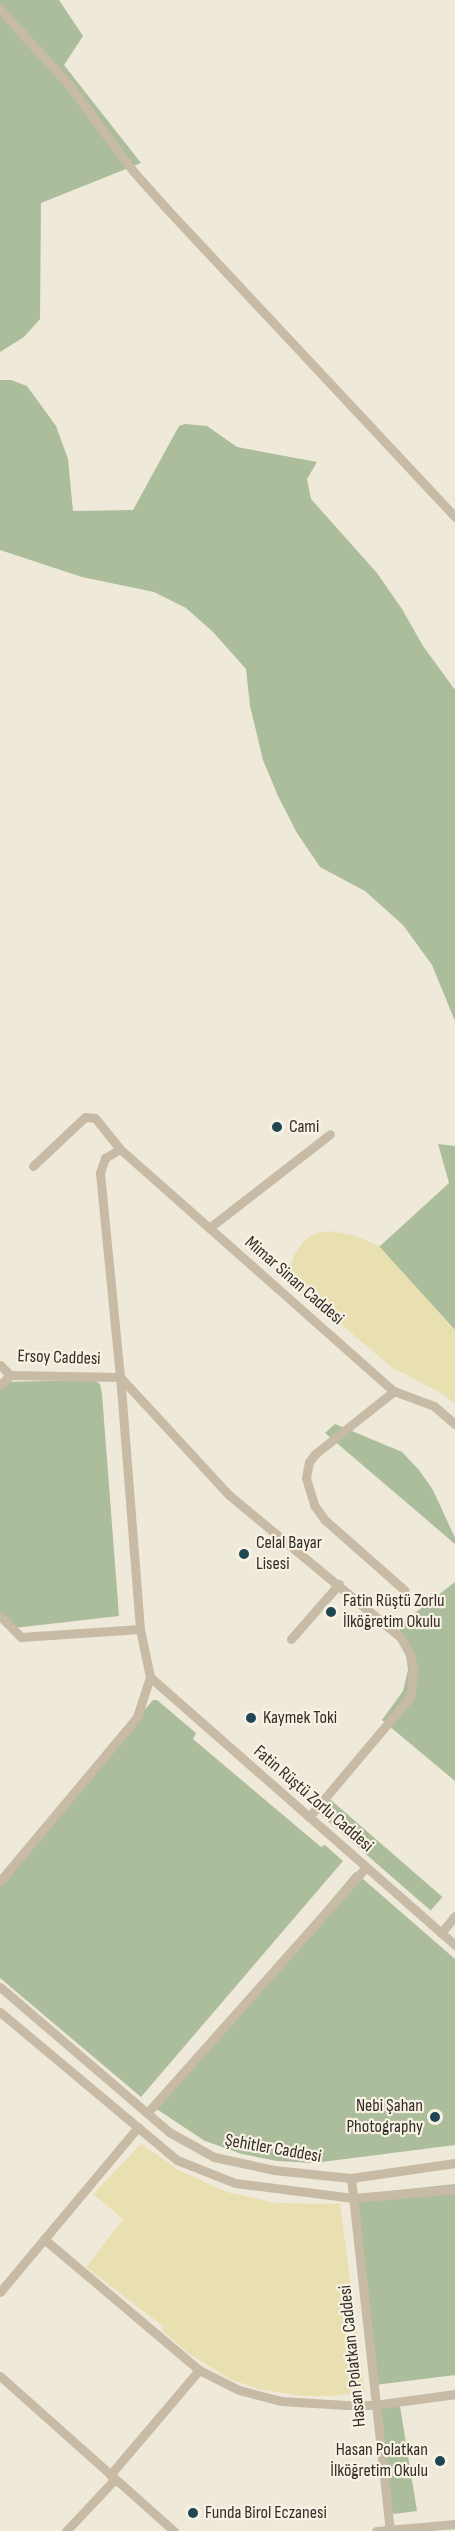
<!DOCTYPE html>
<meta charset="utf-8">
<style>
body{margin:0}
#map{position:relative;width:455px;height:2531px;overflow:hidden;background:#efe9da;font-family:"Sofia Sans Condensed",sans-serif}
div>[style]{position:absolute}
.green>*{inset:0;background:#acbd9b;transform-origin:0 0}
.sand>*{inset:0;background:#e9e0b2}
.minor>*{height:9px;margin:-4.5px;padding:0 4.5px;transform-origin:4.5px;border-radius:4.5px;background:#c7bba6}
.dots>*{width:16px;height:16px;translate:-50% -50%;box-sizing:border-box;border:3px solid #f8f2e5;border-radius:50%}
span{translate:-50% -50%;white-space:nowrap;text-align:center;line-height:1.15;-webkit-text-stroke:4.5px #f8f2e5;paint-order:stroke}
.poi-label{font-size:18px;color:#332d27}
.left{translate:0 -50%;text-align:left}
.right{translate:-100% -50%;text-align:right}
.street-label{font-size:18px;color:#332d27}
</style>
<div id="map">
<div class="green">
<div style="clip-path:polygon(0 0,59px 0,83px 36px,64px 65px,141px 163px,41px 203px,40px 319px,24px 337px,0 352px)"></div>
<div style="clip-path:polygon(0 380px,11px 380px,27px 386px,56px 426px,68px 459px,73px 511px,133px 510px,179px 426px,185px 424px,207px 426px,237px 447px,317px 462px,307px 479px,311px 499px,377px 573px,402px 609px,423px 646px,455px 690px,455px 1021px,432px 965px,403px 925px,365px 891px,320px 867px,297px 833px,278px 796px,263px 760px,250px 706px,246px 669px,213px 632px,186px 608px,154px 592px,82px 577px,0 550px)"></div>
<div style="clip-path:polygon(438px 1144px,455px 1146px,455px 1330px,379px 1247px,449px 1183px)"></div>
<div style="clip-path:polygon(94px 1380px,100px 1384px,102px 1394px,119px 1616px,14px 1628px,0 1616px,0 1382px)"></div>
<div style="clip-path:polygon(335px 1424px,402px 1452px,419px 1470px,433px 1490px,455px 1538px,455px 1544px,325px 1433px)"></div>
<div style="clip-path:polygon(455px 1582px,455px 1781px,382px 1720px,403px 1691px,408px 1670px,405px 1646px,398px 1626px)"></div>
<div style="clip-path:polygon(153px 1700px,157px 1700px,196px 1733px,193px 1739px,321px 1847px,325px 1845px,343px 1861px,141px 2097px,0 1978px,0 1877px)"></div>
<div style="left:324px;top:1794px;width:157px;height:18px;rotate:41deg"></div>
<div style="clip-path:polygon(355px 1872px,455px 1959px,455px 2145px,314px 2163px,277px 2161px,242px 2154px,205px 2141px,155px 2108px)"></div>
<div style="clip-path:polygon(455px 2184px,455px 2375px,375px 2385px,352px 2195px)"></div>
<div style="clip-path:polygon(399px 2400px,417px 2511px,394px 2514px,389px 2511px,375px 2404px)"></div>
</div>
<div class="sand">
<div style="clip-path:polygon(328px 1231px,353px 1235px,379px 1246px,455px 1330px,455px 1404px,444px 1395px,390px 1366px,286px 1277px,295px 1254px,302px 1243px,312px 1235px)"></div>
<div style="clip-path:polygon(141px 2144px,180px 2171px,227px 2192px,276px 2203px,340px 2204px,365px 2392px,333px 2396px,301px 2396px,258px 2389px,230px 2379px,188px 2353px,162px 2330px,164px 2327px,86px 2267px,123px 2219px,93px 2194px)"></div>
</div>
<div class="minor">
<div style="left:0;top:9px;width:103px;rotate:47.8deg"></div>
<div style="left:69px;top:85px;width:107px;rotate:53.3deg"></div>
<div style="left:133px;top:171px;width:50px;rotate:48.3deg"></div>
<div style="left:166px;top:208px;width:423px;rotate:46.9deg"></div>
<div style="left:33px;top:1166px;width:71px;rotate:-43.3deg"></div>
<div style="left:85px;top:1117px;width:10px;rotate:6deg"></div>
<div style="left:95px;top:1118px;width:40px;rotate:51deg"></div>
<div style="left:120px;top:1149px;width:366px;rotate:41.5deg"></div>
<div style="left:394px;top:1391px;width:43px;rotate:20.6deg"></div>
<div style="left:434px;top:1406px;width:28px;rotate:41deg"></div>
<div style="left:209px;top:1228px;width:153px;rotate:-37.8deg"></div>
<div style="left:0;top:1365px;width:14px;rotate:45deg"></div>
<div style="left:10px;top:1375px;width:110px;rotate:1deg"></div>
<div style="left:120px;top:1377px;width:161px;rotate:47.3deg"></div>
<div style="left:229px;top:1495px;width:224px;rotate:39.7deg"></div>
<div style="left:401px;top:1638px;width:18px;rotate:61deg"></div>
<div style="left:410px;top:1654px;width:16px;rotate:79deg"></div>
<div style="left:413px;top:1670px;width:27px;rotate:96deg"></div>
<div style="left:410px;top:1697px;width:157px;rotate:130.1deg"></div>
<div style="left:0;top:1385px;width:14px;rotate:-45deg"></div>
<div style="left:394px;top:1391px;width:101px;rotate:141.4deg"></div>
<div style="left:315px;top:1454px;width:10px;rotate:127deg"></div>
<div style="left:309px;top:1462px;width:16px;rotate:101deg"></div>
<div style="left:306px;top:1478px;width:28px;rotate:73deg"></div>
<div style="left:314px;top:1505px;width:19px;rotate:54deg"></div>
<div style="left:325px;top:1520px;width:106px;rotate:41.5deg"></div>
<div style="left:0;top:1616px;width:30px;rotate:45deg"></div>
<div style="left:21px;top:1637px;width:119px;rotate:-3.8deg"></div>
<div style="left:291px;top:1639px;width:73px;rotate:-48.9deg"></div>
<div style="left:150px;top:1677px;width:406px;rotate:41.3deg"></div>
<div style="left:0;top:1881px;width:214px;rotate:-50.1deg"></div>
<div style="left:137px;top:1717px;width:42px;rotate:-72deg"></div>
<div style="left:150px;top:1677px;width:49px;rotate:-101.8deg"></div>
<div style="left:140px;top:1629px;width:253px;rotate:-94.5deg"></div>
<div style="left:120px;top:1377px;width:205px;rotate:-95.6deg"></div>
<div style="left:100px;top:1173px;width:16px;rotate:-72deg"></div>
<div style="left:105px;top:1158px;width:17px;rotate:-31deg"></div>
<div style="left:441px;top:1933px;width:22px;rotate:-51deg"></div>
<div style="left:0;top:1987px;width:223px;rotate:40.6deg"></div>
<div style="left:169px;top:2132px;width:51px;rotate:29.1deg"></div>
<div style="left:214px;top:2157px;width:61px;rotate:12.2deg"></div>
<div style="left:274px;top:2170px;width:77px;rotate:5.9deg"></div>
<div style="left:351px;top:2178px;width:105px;rotate:-8.2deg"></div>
<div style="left:0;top:2012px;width:231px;rotate:39.9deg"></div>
<div style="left:177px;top:2160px;width:62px;rotate:21.6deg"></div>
<div style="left:235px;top:2183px;width:119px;rotate:7.2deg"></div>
<div style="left:353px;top:2198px;width:102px;rotate:-5deg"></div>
<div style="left:148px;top:2112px;width:328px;rotate:-48.3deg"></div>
<div style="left:351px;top:2178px;width:355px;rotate:83.7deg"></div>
<div style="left:44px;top:2239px;width:203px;rotate:40.2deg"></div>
<div style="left:199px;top:2370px;width:45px;rotate:26.6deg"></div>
<div style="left:239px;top:2390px;width:43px;rotate:14.7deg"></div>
<div style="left:281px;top:2401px;width:65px;rotate:3.5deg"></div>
<div style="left:346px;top:2405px;width:28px"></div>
<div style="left:374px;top:2405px;width:82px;rotate:-7.7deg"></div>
<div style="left:0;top:2292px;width:215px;rotate:-50.1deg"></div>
<div style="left:0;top:2376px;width:233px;rotate:41.7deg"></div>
<div style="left:110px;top:2475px;width:138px;rotate:-49.7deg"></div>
<div style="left:66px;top:2531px;width:71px;rotate:-46.7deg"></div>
<div style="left:376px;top:2531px;width:79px;rotate:-5.1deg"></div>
</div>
<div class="dots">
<div style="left:277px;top:1127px;background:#1f4652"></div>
<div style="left:244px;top:1554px;background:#1f4652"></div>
<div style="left:331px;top:1612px;background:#1f4652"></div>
<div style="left:251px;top:1718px;background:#1f4652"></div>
<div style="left:435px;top:2117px;background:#1f4652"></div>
<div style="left:440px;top:2461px;background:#1f4652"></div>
<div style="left:193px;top:2513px;background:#1f4652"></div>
</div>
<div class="poi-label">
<span class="left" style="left:289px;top:1127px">Cami</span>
<span class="left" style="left:256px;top:1554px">Celal Bayar<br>Lisesi</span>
<span class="left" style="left:343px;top:1612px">Fatin Rüştü Zorlu<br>İlköğretim Okulu</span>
<span class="left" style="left:263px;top:1718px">Kaymek Toki</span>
<span class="right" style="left:423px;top:2117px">Nebi Şahan<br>Photography</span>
<span class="right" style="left:428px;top:2461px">Hasan Polatkan<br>İlköğretim Okulu</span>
<span class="left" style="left:205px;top:2513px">Funda Birol Eczanesi</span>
</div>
<div class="street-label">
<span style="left:294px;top:1281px;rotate:41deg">Mimar Sinan Caddesi</span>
<span style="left:59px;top:1358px;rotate:2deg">Ersoy Caddesi</span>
<span style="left:313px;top:1799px;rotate:41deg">Fatin Rüştü Zorlu Caddesi</span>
<span style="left:273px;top:2149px;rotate:10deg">Şehitler Caddesi</span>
<span style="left:353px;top:2356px;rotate:-96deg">Hasan Polatkan Caddesi</span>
</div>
</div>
